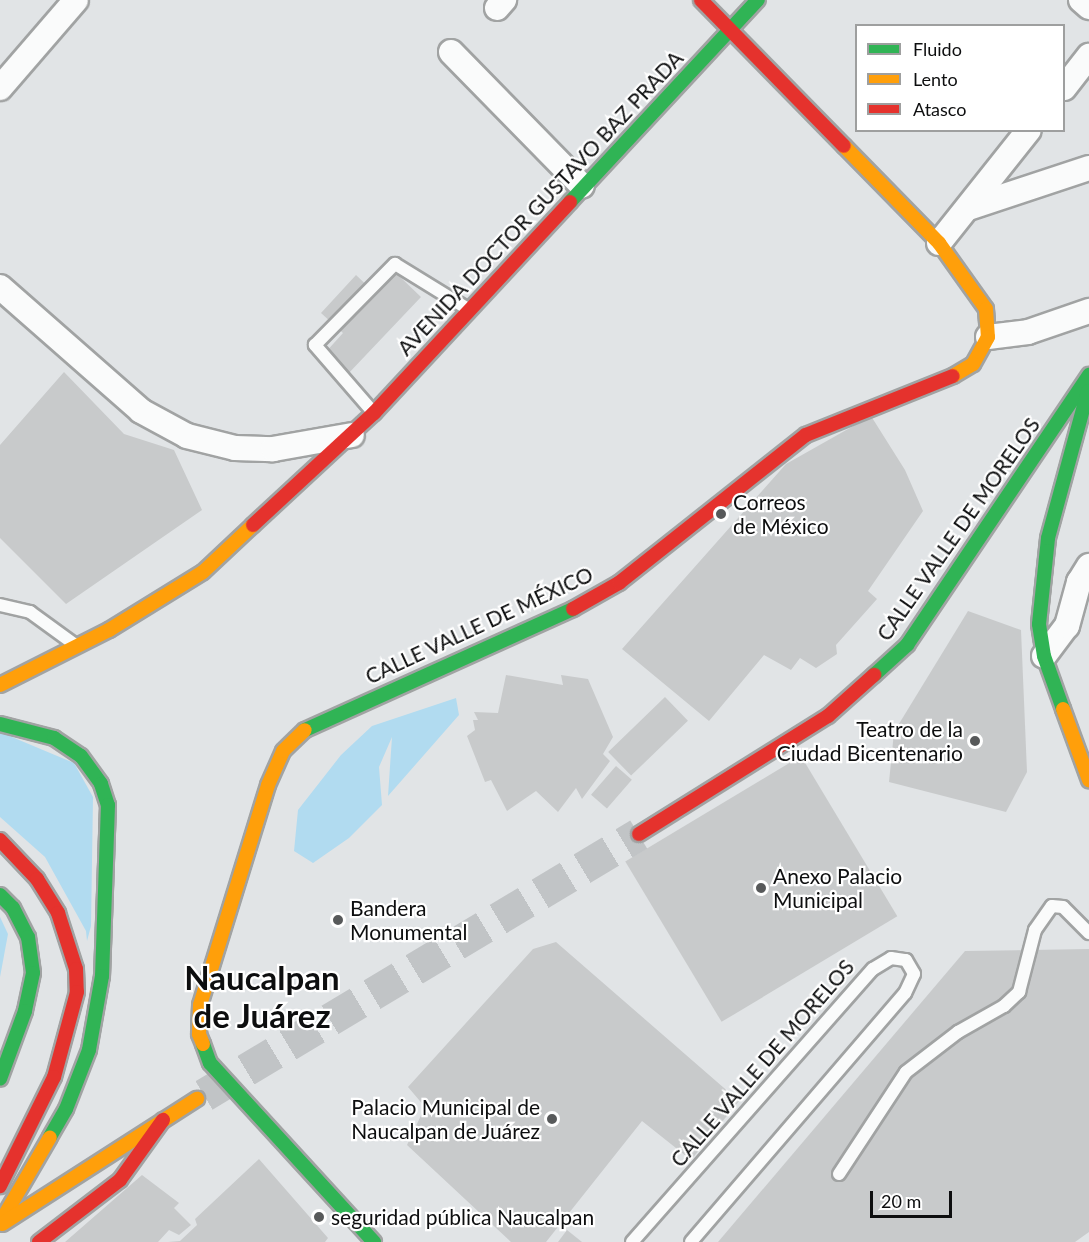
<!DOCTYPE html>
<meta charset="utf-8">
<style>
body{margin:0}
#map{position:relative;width:1089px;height:1242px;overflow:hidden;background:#e1e4e6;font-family:Lato,sans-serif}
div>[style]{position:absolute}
.green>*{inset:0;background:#b1dbf0}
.building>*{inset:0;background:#c8cacb;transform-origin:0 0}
.secondary-tunnel>*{height:33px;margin-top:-16.5px;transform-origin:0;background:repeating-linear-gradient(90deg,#c1c4c6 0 33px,transparent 0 49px)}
.roads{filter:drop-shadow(2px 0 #a1a3a3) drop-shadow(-2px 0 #a1a3a3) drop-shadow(0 2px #a1a3a3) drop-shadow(0 -2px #a1a3a3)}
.lane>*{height:12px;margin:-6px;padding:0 6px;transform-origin:6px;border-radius:6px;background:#fafbfb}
.street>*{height:24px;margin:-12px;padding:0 12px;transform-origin:12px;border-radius:12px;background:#fafbfb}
.fast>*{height:14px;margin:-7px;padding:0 7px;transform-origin:7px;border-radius:7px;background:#30b455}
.slow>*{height:14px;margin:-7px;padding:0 7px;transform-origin:7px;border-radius:7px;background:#ff9f0a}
.jam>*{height:14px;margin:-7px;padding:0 7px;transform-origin:7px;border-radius:7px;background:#e5322d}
.dots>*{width:16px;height:16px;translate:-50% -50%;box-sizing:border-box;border:3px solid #fff;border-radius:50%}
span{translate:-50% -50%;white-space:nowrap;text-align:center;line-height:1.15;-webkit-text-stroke:4.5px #fff;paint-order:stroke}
.street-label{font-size:21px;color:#0d0e0f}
.poi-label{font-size:21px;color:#0d0e0f}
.left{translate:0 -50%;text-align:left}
.right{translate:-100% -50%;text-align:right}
.town-label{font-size:33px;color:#0d0e0f;font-weight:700}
.legend{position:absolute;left:855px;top:24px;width:210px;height:108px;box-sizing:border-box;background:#fff;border:2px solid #9e9f9f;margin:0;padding:8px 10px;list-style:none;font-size:18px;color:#0d0e0f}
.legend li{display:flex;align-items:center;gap:12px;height:30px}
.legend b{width:30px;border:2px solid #9e9f9f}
.scale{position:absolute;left:870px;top:1191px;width:82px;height:27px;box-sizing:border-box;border:3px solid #0d0e0f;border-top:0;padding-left:8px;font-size:18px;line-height:21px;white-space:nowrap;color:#0d0e0f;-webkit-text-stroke:4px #fff;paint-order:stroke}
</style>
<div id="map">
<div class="green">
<div style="clip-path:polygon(456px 698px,459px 715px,388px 796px,392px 737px,379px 767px,382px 805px,349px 838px,313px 863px,294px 851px,298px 810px,341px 755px,372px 726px)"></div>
<div style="clip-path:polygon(0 732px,74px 763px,93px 797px,91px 926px,87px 941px,86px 931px,45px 857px,0 817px)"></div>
<div style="clip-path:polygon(0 917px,8px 934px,0 977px)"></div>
</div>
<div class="building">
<div style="clip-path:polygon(396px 273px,421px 297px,347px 375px,324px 354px,343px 333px,321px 313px,356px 275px,376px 294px)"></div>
<div style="clip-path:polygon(64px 372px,124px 434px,174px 450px,202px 510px,66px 604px,0 538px,0 445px)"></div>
<div style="clip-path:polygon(871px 416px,905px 470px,923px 511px,868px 591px,877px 599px,836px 645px,837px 654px,816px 668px,800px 658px,791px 670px,764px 655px,709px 721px,622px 649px,786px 464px)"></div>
<div style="clip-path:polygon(968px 611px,1021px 630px,1027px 772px,1006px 812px,889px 782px,894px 732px)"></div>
<div style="clip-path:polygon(506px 675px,563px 685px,561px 675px,588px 679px,613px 737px,603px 754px,610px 761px,582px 799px,576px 788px,558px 812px,536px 791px,507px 811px,491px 780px,485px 782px,467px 736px,475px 730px,473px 720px,478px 720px,474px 712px,498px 713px)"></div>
<div style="left:665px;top:697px;width:33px;height:79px;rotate:46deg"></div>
<div style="left:801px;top:756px;width:187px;height:205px;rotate:59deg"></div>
<div style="left:616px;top:766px;width:21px;height:38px;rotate:41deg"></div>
<div style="clip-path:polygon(556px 942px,739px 1101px,691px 1160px,642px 1121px,546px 1242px,511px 1242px,407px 1145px,425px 1107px,408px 1087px,533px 949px)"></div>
<div style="clip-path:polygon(1089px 949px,1089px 1232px,1075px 1242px,718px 1242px,965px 951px)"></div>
<div style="clip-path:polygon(259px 1159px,328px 1238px,325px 1242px,168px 1242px,180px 1241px,197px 1225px,195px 1219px)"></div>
<div style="clip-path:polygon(142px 1175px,179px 1203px,174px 1208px,191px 1225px,179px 1235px,169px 1230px,158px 1242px,65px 1242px)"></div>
<div style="clip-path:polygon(567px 1230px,582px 1242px,558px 1242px)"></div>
</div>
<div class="secondary-tunnel">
<div style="left:204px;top:1095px;width:507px;rotate:-30.96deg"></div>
</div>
<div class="roads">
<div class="lane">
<div style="left:373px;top:412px;width:89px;rotate:-130.9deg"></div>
<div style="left:315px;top:345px;width:114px;rotate:-45.4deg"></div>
<div style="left:395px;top:264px;width:86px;rotate:31.7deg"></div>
<div style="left:0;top:605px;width:31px;rotate:13deg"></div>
<div style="left:30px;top:612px;width:54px;rotate:36deg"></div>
<div style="left:839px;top:1174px;width:122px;rotate:-56.7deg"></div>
<div style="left:906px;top:1072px;width:66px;rotate:-37.6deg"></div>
<div style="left:958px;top:1032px;width:53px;rotate:-29.5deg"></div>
<div style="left:1004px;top:1006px;width:21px;rotate:-43deg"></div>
<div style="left:1019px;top:992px;width:64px;rotate:-75.5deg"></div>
<div style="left:1035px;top:930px;width:29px;rotate:-55deg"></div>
<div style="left:1052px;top:906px;width:11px;rotate:5deg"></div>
<div style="left:1063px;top:907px;width:37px;rotate:45deg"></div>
<div style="left:632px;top:1242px;width:364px;rotate:-48.6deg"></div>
<div style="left:873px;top:969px;width:21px;rotate:-31deg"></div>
<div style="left:891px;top:958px;width:15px;rotate:8deg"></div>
<div style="left:906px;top:960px;width:16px;rotate:60deg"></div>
<div style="left:914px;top:974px;width:21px;rotate:115deg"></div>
<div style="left:905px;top:993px;width:328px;rotate:130.7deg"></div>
</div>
<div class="street">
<div style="left:1081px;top:0;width:11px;rotate:41deg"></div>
<div style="left:497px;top:8px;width:11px;rotate:-49deg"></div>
<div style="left:451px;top:52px;width:187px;rotate:45.6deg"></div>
<div style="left:0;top:88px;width:116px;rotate:-49.2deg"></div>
<div style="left:1064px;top:88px;width:41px;rotate:-52deg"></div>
<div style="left:968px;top:208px;width:127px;rotate:-18.3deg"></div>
<div style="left:939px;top:243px;width:144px;rotate:-51.5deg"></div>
<div style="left:0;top:287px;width:188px;rotate:41.3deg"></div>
<div style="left:141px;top:411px;width:52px;rotate:28.5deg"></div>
<div style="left:187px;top:436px;width:49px;rotate:14deg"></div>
<div style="left:235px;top:448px;width:38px;rotate:2deg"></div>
<div style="left:273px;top:449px;width:80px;rotate:-10deg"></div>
<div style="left:988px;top:337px;width:40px;rotate:-7.1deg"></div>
<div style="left:1028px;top:332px;width:65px;rotate:-19deg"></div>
<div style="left:1044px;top:656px;width:38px;rotate:-53deg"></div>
<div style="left:1067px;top:626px;width:46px;rotate:-74.7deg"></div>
<div style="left:1079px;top:582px;width:19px;rotate:-58deg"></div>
</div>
<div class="fast">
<div style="left:570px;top:202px;width:276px;rotate:-47.1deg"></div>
<div style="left:874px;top:675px;width:45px;rotate:-42.3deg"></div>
<div style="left:907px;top:645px;width:326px;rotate:-56deg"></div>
<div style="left:1063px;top:709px;width:56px;rotate:-109.7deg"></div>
<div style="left:1044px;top:656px;width:32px;rotate:-99deg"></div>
<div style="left:1039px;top:624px;width:86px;rotate:-84deg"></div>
<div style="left:1048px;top:538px;width:152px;rotate:-74.8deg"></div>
<div style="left:0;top:724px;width:56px;rotate:14.5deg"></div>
<div style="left:54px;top:738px;width:32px;rotate:34deg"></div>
<div style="left:81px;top:756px;width:34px;rotate:54deg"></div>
<div style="left:101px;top:784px;width:22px;rotate:72deg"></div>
<div style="left:108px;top:805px;width:171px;rotate:92deg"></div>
<div style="left:102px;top:976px;width:75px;rotate:100deg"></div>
<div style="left:89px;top:1050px;width:63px;rotate:111.3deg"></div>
<div style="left:66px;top:1109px;width:32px;rotate:120deg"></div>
<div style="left:305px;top:730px;width:294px;rotate:-24.3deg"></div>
<div style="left:0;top:895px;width:18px;rotate:45deg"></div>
<div style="left:13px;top:908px;width:33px;rotate:63deg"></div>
<div style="left:28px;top:937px;width:36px;rotate:82deg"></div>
<div style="left:33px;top:973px;width:39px;rotate:102deg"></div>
<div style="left:25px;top:1011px;width:72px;rotate:110.2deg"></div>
<div style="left:203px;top:1044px;width:20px;rotate:70deg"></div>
<div style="left:210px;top:1063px;width:243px;rotate:47.5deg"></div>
</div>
<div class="slow">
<div style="left:844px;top:146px;width:136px;rotate:45.6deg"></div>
<div style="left:939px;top:243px;width:81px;rotate:54.5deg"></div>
<div style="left:986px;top:309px;width:28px;rotate:86deg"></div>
<div style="left:988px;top:337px;width:31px;rotate:119deg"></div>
<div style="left:973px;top:364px;width:23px;rotate:149deg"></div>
<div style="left:0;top:685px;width:122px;rotate:-26.8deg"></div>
<div style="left:109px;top:630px;width:110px;rotate:-31.7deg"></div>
<div style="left:203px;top:572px;width:69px;rotate:-43.2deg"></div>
<div style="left:1063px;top:709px;width:76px;rotate:69.9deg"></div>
<div style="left:203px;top:1044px;width:11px;rotate:-112deg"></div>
<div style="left:199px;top:1034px;width:29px;rotate:-88deg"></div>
<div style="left:200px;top:1005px;width:230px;rotate:-72.8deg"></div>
<div style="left:268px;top:785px;width:37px;rotate:-66deg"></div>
<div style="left:283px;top:751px;width:30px;rotate:-44deg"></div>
<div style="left:0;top:1223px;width:99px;rotate:-59.8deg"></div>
<div style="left:2px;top:1224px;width:232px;rotate:-32.7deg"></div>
</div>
<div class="jam">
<div style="left:701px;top:0;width:204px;rotate:45.6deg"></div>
<div style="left:253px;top:525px;width:165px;rotate:-42.8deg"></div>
<div style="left:374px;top:413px;width:288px;rotate:-47.1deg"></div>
<div style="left:573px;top:609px;width:53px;rotate:-29.5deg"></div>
<div style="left:619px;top:583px;width:238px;rotate:-38.4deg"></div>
<div style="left:806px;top:435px;width:158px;rotate:-21.9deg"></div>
<div style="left:639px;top:834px;width:223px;rotate:-32deg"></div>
<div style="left:828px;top:716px;width:62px;rotate:-41.7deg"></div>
<div style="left:0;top:840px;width:54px;rotate:46.5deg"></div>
<div style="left:37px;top:879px;width:40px;rotate:58deg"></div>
<div style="left:58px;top:913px;width:59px;rotate:72.2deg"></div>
<div style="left:76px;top:969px;width:23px;rotate:88deg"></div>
<div style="left:77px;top:992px;width:88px;rotate:105.1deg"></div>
<div style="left:54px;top:1077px;width:122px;rotate:116.4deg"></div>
<div style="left:39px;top:1242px;width:102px;rotate:-37.4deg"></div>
<div style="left:120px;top:1180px;width:74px;rotate:-54.4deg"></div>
</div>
</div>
<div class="dots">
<div style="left:721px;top:514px;background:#57595a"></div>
<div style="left:975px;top:741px;background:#57595a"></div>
<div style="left:761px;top:888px;background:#57595a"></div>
<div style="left:338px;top:920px;background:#57595a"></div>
<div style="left:552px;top:1119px;background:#57595a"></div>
<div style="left:319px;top:1217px;background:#57595a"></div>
</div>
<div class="street-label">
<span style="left:540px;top:203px;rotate:-47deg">AVENIDA DOCTOR GUSTAVO BAZ PRADA</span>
<span style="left:958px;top:529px;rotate:-55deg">CALLE VALLE DE MORELOS</span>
<span style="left:479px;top:625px;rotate:-25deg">CALLE VALLE DE MÉXICO</span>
<span style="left:762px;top:1063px;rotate:-49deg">CALLE VALLE DE MORELOS</span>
</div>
<div class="poi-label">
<span class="left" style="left:733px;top:514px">Correos<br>de México</span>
<span class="right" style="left:963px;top:741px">Teatro de la<br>Ciudad Bicentenario</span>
<span class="left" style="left:773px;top:888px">Anexo Palacio<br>Municipal</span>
<span class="left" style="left:350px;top:920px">Bandera<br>Monumental</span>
<span class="right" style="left:540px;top:1119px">Palacio Municipal de<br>Naucalpan de Juárez</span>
<span class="left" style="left:331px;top:1217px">seguridad pública Naucalpan</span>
</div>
<div class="town-label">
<span style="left:262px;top:997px">Naucalpan<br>de Juárez</span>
</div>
<ul class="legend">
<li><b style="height:8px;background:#30b455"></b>Fluido</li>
<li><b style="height:8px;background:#ff9f0a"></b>Lento</li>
<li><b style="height:8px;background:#e5322d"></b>Atasco</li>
</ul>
<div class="scale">20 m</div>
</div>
